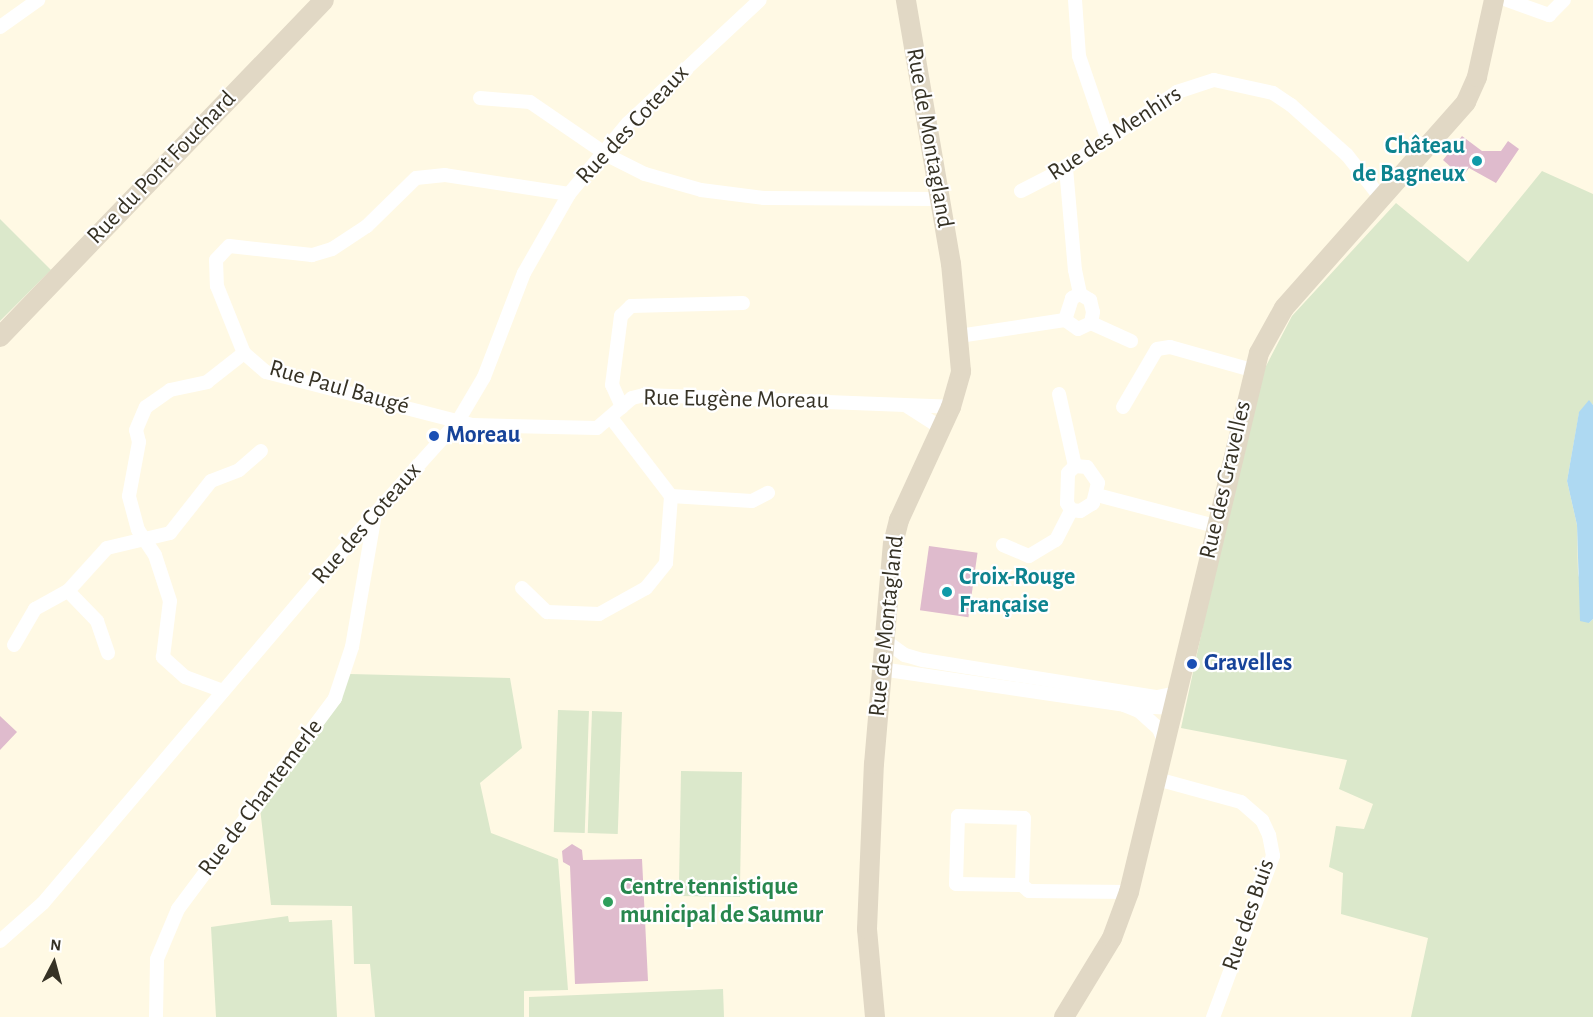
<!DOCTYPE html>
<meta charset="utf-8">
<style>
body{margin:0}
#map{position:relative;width:1593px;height:1017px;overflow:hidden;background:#fff9e4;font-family:"Alegreya Sans",sans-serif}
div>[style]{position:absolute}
.green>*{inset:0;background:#dbe8cb;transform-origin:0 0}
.water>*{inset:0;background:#aed9f2}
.building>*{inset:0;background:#dfbbcd;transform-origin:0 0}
.street>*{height:14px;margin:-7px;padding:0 7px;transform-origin:7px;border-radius:7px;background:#fff}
.secondary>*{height:20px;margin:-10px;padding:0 10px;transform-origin:10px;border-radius:10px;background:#e1d8c5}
.dots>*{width:16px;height:16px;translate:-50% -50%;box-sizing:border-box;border:3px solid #fff;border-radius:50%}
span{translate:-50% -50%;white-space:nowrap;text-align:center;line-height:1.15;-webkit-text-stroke:4.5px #fff;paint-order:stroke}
.street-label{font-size:24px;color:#363225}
.culture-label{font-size:24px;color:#0d838f;font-weight:700}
.right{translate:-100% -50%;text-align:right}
.left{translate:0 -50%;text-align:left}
.transit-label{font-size:24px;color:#164399;font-weight:700}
.leisure-label{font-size:24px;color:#27864d;font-weight:700}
.north{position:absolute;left:24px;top:933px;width:60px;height:60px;-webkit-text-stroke:4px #fff;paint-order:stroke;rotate:6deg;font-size:16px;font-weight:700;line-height:24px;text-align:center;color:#363225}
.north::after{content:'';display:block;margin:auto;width:21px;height:27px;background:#363225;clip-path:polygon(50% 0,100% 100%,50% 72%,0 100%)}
</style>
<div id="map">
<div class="green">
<div style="clip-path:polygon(1542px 171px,1593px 194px,1593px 405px,1589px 401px,1579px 413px,1567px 481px,1577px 525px,1578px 573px,1589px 623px,1593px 619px,1593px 1017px,1411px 1017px,1428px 938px,1341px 914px,1343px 873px,1329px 867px,1336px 826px,1364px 829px,1373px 804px,1339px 789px,1347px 760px,1181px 728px,1254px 389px,1292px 316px,1396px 203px,1468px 262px)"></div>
<div style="clip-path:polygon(0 219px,51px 270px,0 321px)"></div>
<div style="clip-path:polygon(350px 674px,510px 678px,522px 748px,480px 783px,491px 833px,558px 859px,568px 990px,524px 991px,524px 1017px,375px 1017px,370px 964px,354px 964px,352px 906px,271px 905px,260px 808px)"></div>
<div style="left:558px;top:710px;width:31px;height:122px;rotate:2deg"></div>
<div style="left:592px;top:711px;width:30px;height:122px;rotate:2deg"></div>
<div style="left:681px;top:771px;width:61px;height:125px;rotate:1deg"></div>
<div style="clip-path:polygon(288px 916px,289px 922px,332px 920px,337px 1017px,216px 1017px,211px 927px)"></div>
<div style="clip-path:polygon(723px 989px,724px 1017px,529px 1017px,529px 997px)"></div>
</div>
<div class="water">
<div style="clip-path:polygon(1589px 400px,1593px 405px,1593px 619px,1589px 623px,1580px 621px,1577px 525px,1567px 481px,1579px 412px)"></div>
</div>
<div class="building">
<div style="clip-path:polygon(1462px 136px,1482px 151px,1501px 151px,1508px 141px,1519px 149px,1496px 183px,1469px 168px,1462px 177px,1443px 160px)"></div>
<div style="left:929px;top:546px;width:49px;height:65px;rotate:8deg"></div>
<div style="clip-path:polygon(0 716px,17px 732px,0 750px)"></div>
<div style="clip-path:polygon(572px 844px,582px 850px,583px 860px,642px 859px,648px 981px,575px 984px,570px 866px,563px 862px,562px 851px)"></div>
</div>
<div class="street">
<div style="left:1075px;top:0;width:56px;rotate:85.9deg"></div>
<div style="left:1079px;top:56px;width:87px;rotate:71.1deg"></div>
<div style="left:1507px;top:0;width:45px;rotate:19.7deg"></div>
<div style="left:1549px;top:15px;width:21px;rotate:-45deg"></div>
<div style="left:0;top:27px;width:47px;rotate:-35.4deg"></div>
<div style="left:480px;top:98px;width:50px;rotate:4.6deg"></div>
<div style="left:530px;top:102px;width:96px;rotate:34.4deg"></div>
<div style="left:609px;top:156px;width:40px;rotate:26.6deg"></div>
<div style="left:645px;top:174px;width:58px;rotate:15.9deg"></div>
<div style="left:701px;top:190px;width:64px;rotate:7.2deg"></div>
<div style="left:764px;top:198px;width:176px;rotate:0.3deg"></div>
<div style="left:1066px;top:168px;width:102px;rotate:85deg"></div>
<div style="left:1075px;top:270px;width:25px;rotate:78deg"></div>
<div style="left:1080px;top:294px;width:12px;rotate:31deg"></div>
<div style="left:1090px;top:300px;width:12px;rotate:76deg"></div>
<div style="left:1093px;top:312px;width:11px;rotate:100deg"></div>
<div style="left:1091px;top:323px;width:14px;rotate:155deg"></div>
<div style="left:1078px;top:329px;width:16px;rotate:-145deg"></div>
<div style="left:1065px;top:320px;width:23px;rotate:-72deg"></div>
<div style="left:1072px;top:298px;width:9px;rotate:-27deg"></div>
<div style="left:1021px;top:191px;width:51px;rotate:-27.1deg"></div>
<div style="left:1066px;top:168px;width:135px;rotate:-34.4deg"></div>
<div style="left:1177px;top:92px;width:39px;rotate:-18deg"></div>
<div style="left:1214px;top:80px;width:60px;rotate:12.4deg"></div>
<div style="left:1273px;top:93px;width:22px;rotate:34deg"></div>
<div style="left:1291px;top:105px;width:75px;rotate:41.8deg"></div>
<div style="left:1347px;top:155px;width:53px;rotate:51.8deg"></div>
<div style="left:569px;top:194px;width:125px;rotate:-171.3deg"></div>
<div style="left:445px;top:175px;width:29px;rotate:174deg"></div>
<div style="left:416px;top:178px;width:69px;rotate:135.6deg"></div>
<div style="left:367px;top:226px;width:42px;rotate:146.7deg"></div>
<div style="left:332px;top:249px;width:21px;rotate:163deg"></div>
<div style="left:312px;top:255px;width:83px;rotate:-173.8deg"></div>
<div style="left:229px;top:246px;width:19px;rotate:133deg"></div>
<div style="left:216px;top:260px;width:26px;rotate:88deg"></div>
<div style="left:217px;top:286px;width:72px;rotate:68.1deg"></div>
<div style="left:244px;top:353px;width:29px;rotate:41deg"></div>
<div style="left:266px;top:372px;width:213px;rotate:14.4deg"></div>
<div style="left:472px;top:425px;width:125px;rotate:1.4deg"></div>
<div style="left:597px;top:428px;width:46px;rotate:-40.6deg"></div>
<div style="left:632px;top:398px;width:12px;rotate:-14deg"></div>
<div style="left:644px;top:395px;width:307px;rotate:2.2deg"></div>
<div style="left:1091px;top:323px;width:44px;rotate:24.2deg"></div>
<div style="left:959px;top:336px;width:107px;rotate:-8.6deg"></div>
<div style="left:1059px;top:394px;width:74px;rotate:77.5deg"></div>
<div style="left:907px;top:406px;width:40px;rotate:32.9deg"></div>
<div style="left:622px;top:407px;width:24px;rotate:-114deg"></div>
<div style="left:612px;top:385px;width:70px;rotate:-82.6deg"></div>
<div style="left:621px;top:316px;width:14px;rotate:-45deg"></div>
<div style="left:631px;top:306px;width:112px;rotate:-1.5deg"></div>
<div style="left:1123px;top:407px;width:67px;rotate:-59.6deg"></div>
<div style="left:1157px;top:349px;width:13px;rotate:-9deg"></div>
<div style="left:1170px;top:347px;width:85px;rotate:15.7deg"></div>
<div style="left:1075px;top:466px;width:12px;rotate:5deg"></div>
<div style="left:1087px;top:467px;width:19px;rotate:55deg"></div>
<div style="left:1098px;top:483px;width:21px;rotate:104deg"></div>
<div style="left:1093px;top:503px;width:15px;rotate:148deg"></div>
<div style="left:1080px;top:511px;width:9px;rotate:-174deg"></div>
<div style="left:1071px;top:510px;width:8px;rotate:-120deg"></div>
<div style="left:1067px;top:503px;width:30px;rotate:-88deg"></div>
<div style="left:1068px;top:473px;width:10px;rotate:-45deg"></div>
<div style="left:1097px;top:495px;width:122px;rotate:14.7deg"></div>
<div style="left:671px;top:496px;width:81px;rotate:3.5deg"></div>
<div style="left:752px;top:501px;width:18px;rotate:-27deg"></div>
<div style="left:1003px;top:545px;width:28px;rotate:23deg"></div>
<div style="left:1029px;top:556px;width:31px;rotate:-31deg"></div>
<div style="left:1056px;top:540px;width:34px;rotate:-63deg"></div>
<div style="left:522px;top:588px;width:35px;rotate:44deg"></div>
<div style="left:547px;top:612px;width:52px;rotate:2.2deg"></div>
<div style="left:599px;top:614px;width:54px;rotate:-29deg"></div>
<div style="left:646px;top:588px;width:32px;rotate:-51deg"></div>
<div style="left:666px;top:563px;width:67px;rotate:-85.7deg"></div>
<div style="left:671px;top:496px;width:97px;rotate:-127.5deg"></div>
<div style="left:68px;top:591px;width:42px;rotate:46deg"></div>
<div style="left:97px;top:621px;width:34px;rotate:71deg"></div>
<div style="left:884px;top:640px;width:26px;rotate:36deg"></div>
<div style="left:905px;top:655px;width:19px;rotate:16deg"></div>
<div style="left:923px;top:660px;width:237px;rotate:9deg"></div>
<div style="left:1157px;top:697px;width:21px;rotate:-11deg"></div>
<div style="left:14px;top:645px;width:42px;rotate:-59.7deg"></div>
<div style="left:35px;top:609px;width:38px;rotate:-29deg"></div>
<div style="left:68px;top:591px;width:58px;rotate:-47.8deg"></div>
<div style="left:107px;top:548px;width:65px;rotate:-13.4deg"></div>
<div style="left:170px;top:533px;width:66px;rotate:-51.7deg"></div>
<div style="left:211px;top:481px;width:30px;rotate:-21deg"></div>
<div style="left:239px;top:470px;width:29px;rotate:-41deg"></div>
<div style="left:881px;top:669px;width:246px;rotate:8.4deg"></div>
<div style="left:1124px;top:705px;width:16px;rotate:22deg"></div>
<div style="left:1139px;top:711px;width:27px;rotate:42deg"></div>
<div style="left:1159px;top:729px;width:15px;rotate:67deg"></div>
<div style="left:223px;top:691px;width:40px;rotate:-159.8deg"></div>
<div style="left:185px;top:677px;width:30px;rotate:-138deg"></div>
<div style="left:163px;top:657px;width:56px;rotate:-82.9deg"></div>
<div style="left:170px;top:601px;width:48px;rotate:-108.1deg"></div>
<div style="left:155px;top:555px;width:30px;rotate:-124deg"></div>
<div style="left:138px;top:530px;width:35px;rotate:-105deg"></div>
<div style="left:129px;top:496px;width:55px;rotate:-79.5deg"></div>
<div style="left:139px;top:442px;width:12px;rotate:-104deg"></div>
<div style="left:136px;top:430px;width:25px;rotate:-67deg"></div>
<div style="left:146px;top:407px;width:29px;rotate:-35deg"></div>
<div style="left:170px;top:390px;width:38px;rotate:-12deg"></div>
<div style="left:207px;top:382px;width:47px;rotate:-38.1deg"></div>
<div style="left:1132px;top:706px;width:43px;rotate:2.7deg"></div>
<div style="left:1157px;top:779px;width:87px;rotate:15.3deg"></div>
<div style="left:1241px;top:802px;width:28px;rotate:41deg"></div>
<div style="left:1262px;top:820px;width:17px;rotate:65deg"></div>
<div style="left:1269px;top:835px;width:21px;rotate:79deg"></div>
<div style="left:1273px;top:856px;width:172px;rotate:110.4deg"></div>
<div style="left:1022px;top:885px;width:67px;rotate:-88.3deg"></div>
<div style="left:1024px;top:818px;width:66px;rotate:-178.3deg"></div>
<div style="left:958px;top:816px;width:68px;rotate:91.7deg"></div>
<div style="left:956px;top:884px;width:66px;rotate:0.9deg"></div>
<div style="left:1022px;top:885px;width:9px;rotate:41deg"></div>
<div style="left:1029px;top:891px;width:100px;rotate:0.6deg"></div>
<div style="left:0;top:941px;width:57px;rotate:-41.5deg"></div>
<div style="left:43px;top:903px;width:480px;rotate:-49.6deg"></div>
<div style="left:354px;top:537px;width:156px;rotate:-48.1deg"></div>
<div style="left:458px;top:421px;width:51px;rotate:-59.4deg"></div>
<div style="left:484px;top:377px;width:111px;rotate:-69deg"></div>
<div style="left:524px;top:273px;width:91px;rotate:-60.3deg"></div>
<div style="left:569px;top:194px;width:92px;rotate:-50.3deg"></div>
<div style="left:628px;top:123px;width:180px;rotate:-43deg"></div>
<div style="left:156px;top:1017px;width:58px;rotate:-89deg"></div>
<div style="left:157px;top:959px;width:54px;rotate:-67.2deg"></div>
<div style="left:178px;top:909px;width:263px;rotate:-53.3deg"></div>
<div style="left:335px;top:698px;width:54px;rotate:-71.6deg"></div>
<div style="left:352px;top:647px;width:135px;rotate:-80.2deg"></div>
</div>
<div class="secondary">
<div style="left:0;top:337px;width:467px;rotate:-46.1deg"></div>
<div style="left:875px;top:1017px;width:88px;rotate:-95.2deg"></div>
<div style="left:867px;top:929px;width:165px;rotate:-87.6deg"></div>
<div style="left:874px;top:764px;width:221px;rotate:-85.1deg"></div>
<div style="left:893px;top:544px;width:25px;rotate:-76deg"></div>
<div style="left:899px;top:520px;width:124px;rotate:-65.3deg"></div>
<div style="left:951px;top:407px;width:37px;rotate:-74deg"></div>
<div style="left:961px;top:371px;width:107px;rotate:-95.3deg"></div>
<div style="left:951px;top:264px;width:268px;rotate:-99.7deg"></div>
<div style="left:1064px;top:1017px;width:92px;rotate:-58.7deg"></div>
<div style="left:1112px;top:938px;width:49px;rotate:-69.7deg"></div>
<div style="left:1129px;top:892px;width:554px;rotate:-76.44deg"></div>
<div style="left:1259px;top:353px;width:51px;rotate:-60.9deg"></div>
<div style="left:1284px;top:308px;width:275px;rotate:-48.5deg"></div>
<div style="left:1466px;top:102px;width:27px;rotate:-66deg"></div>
<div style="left:1477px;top:77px;width:79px;rotate:-77.6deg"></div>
</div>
<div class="dots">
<div style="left:1477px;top:161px;background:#0f9aa8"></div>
<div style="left:434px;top:436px;background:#1a4fb4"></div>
<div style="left:947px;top:592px;background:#0f9aa8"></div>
<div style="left:1192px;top:664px;background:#1a4fb4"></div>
<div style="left:608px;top:902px;background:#2e9e5b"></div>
</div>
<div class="street-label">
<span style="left:633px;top:125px;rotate:-47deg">Rue des Coteaux</span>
<span style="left:1115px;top:134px;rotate:-33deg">Rue des Menhirs</span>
<span style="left:929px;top:138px;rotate:80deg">Rue de Montagland</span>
<span style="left:162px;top:168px;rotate:-46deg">Rue du Pont Fouchard</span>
<span style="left:339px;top:388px;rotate:16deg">Rue Paul Baugé</span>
<span style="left:736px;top:400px;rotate:1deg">Rue Eugène Moreau</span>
<span style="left:1226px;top:480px;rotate:-77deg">Rue des Gravelles</span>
<span style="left:367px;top:524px;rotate:-49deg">Rue des Coteaux</span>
<span style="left:887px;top:626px;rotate:-84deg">Rue de Montagland</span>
<span style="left:261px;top:798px;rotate:-53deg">Rue de Chantemerle</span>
<span style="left:1249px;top:915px;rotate:-71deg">Rue des Buis</span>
</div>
<div class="culture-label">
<span class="right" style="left:1465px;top:161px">Château<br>de Bagneux</span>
<span class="left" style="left:959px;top:592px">Croix-Rouge<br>Française</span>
</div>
<div class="transit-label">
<span class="left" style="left:446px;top:436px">Moreau</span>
<span class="left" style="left:1204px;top:664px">Gravelles</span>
</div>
<div class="leisure-label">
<span class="left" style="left:620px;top:902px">Centre tennistique<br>municipal de Saumur</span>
</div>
<div class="north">N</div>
</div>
